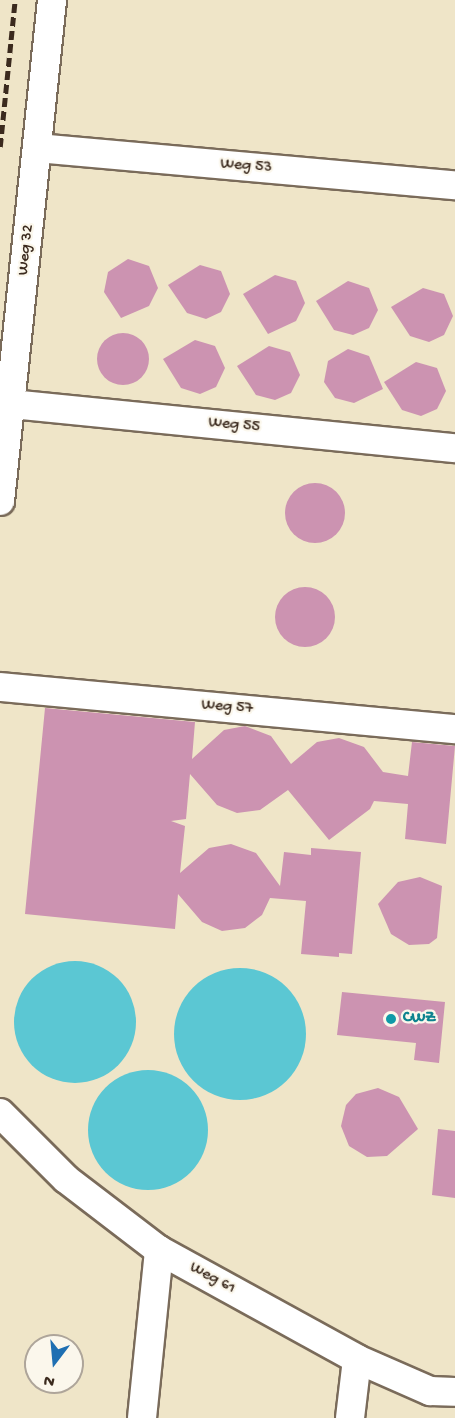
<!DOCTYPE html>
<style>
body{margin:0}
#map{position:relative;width:455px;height:1418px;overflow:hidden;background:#efe5c8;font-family:"Gochi Hand",sans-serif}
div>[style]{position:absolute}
.water>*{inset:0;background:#5bc7d3}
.round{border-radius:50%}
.building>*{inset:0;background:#cc93b1}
.roads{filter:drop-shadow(2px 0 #7a6b5a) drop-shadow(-2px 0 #7a6b5a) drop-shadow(0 2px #7a6b5a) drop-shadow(0 -2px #7a6b5a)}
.minor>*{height:28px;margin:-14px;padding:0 14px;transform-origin:14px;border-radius:14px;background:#fff}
.rail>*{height:4.5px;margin-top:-2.25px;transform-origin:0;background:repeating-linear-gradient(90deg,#3b2a1e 0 9px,transparent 0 13.5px)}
.dots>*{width:16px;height:16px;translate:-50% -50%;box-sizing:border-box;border:3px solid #fbf7ec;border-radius:50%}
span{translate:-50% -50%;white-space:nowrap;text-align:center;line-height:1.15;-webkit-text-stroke:4.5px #fbf7ec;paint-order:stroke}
.street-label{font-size:16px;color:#3b2a1e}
.culture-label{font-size:16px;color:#0d838f;font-weight:700}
.left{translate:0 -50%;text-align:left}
.north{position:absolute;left:24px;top:1334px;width:60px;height:60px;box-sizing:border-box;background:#fbf7ec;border:2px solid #aea59a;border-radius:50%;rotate:196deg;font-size:16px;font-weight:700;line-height:24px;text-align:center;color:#3b2a1e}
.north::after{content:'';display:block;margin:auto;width:21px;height:27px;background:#1f6fb2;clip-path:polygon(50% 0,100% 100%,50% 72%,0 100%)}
</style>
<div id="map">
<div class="water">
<div class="round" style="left:14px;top:961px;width:122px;height:122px"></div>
<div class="round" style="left:174px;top:968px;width:132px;height:132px"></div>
<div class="round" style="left:88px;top:1070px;width:120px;height:120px"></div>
</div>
<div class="building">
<div style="clip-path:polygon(128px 259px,149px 266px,158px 288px,149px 306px,121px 318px,104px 292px,108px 272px)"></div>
<div style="clip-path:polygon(200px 265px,221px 271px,230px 294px,221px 312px,206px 319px,187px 313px,168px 285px)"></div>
<div style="clip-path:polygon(275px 275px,296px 281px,305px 303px,296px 321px,268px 334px,243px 294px)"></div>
<div style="clip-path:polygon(348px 281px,369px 288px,378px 310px,369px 328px,353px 335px,334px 330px,316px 301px)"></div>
<div style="clip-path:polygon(423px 288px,444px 294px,453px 316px,444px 335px,429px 342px,410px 336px,391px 307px)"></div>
<div class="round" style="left:97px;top:333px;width:52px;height:52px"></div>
<div style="clip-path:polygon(195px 340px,215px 346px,225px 368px,216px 387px,200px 394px,181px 388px,163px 359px)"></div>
<div style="clip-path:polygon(269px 346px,290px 352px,300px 375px,291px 393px,275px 400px,256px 395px,237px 366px)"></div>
<div style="clip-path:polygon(348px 349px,369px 356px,383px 389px,354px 403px,335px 398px,324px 382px,328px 361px)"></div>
<div style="clip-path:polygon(416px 362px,437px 368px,446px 391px,437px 409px,421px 416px,402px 410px,384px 382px)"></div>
<div class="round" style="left:285px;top:483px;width:60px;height:60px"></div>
<div class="round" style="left:275px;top:587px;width:60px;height:60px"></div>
<div style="clip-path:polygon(45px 708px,195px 722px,192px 759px,224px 730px,245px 726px,271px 736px,291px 764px,317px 742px,339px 738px,364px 747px,383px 772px,408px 776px,412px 742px,455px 746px,446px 844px,405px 839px,408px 804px,374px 801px,370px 809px,329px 840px,288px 790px,260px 810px,237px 813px,217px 805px,190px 774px,186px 819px,171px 821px,185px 826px,180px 873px,209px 848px,231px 844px,256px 853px,280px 886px,284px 852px,311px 855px,311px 848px,361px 852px,352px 954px,339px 953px,339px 957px,301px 954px,306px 901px,270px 898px,262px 915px,245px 928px,222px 931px,202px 922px,178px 894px,175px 929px,25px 914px)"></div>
<div style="clip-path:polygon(420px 877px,442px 886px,437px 938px,429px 944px,409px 945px,391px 934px,378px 904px,398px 882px)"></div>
<div style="clip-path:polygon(342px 992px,445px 1002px,439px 1063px,414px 1060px,416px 1043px,337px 1035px)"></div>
<div style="clip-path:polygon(378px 1088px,399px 1097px,418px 1129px,387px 1156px,367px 1157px,349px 1146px,341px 1126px,346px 1105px,356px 1094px)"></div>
<div style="clip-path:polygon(438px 1129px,455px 1131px,455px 1198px,432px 1195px)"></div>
</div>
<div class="roads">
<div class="minor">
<div style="left:37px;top:148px;width:420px;rotate:5.1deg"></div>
<div style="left:12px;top:404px;width:445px;rotate:5.7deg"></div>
<div style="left:0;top:501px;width:504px;rotate:-84.07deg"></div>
<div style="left:0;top:687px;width:457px;rotate:5.3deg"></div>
<div style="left:0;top:1113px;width:93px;rotate:45deg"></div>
<div style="left:66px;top:1179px;width:117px;rotate:37.4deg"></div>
<div style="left:159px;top:1250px;width:226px;rotate:28.8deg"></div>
<div style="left:357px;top:1359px;width:80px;rotate:23.7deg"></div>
<div style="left:430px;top:1391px;width:25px;rotate:2deg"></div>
<div style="left:142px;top:1418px;width:169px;rotate:-84.2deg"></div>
<div style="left:350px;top:1418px;width:59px;rotate:-83.2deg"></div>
</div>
</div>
<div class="rail">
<div style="left:0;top:147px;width:148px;rotate:-84.2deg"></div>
</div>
<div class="dots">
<div style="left:391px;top:1019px;background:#0f9aa8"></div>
</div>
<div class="street-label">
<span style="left:246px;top:167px;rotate:5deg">Weg 53</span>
<span style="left:27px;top:250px;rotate:-84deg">Weg 32</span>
<span style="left:234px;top:426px;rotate:6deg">Weg 55</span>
<span style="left:227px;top:708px;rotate:5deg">Weg 57</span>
<span style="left:212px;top:1279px;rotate:29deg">Weg 61</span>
</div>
<div class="culture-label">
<span class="left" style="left:403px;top:1019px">CWZ</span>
</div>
<div class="north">N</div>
</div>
